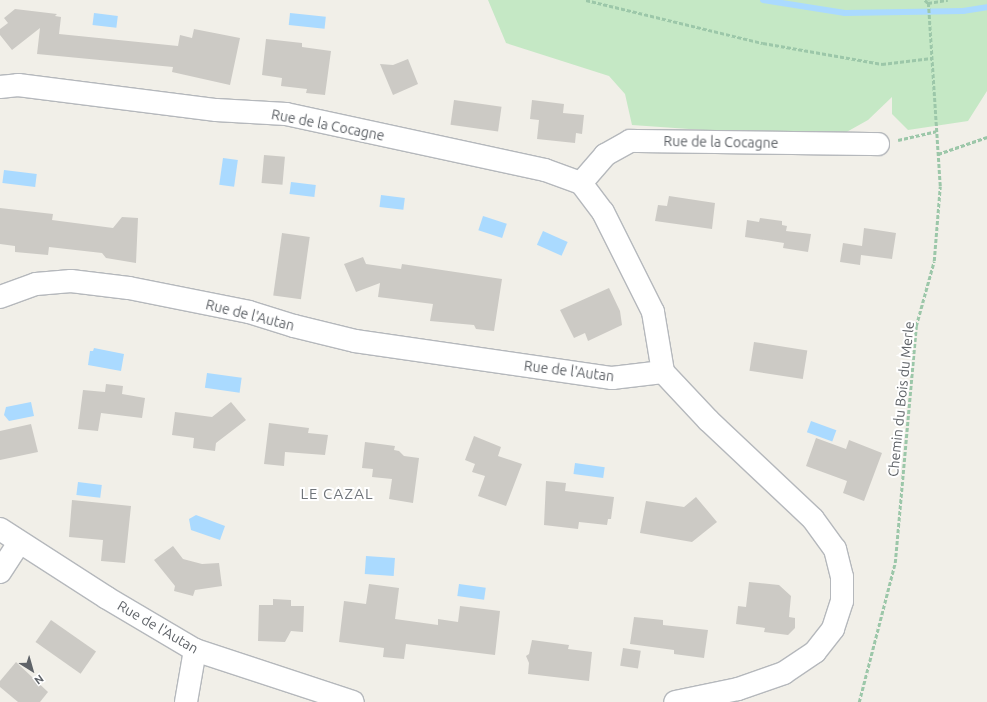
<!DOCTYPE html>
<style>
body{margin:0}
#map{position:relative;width:987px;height:702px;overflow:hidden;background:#f1efe8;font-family:Ubuntu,sans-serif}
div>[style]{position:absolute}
.green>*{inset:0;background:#c5e8c5}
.water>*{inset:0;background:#aadaff;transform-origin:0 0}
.stream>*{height:6px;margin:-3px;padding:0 3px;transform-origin:3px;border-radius:3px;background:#aadaff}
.building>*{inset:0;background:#cccac5;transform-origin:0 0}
.path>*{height:2.5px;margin-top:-1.25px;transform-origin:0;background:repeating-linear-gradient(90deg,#9cc7a9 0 4px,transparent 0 6px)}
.roads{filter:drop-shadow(1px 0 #b5b8bc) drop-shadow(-1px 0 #b5b8bc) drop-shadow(0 1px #b5b8bc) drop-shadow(0 -1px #b5b8bc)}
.street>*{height:22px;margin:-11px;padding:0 11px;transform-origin:11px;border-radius:11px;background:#fff}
span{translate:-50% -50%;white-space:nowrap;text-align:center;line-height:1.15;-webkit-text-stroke:4px #fff;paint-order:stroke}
.street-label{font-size:14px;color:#5f6368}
.neighbourhood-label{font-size:15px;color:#70757a;letter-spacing:1px}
.north{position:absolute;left:12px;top:650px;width:40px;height:40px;-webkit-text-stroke:3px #fff;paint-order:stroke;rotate:143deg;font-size:11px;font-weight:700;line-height:16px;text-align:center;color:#5f6368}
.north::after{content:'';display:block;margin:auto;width:14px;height:18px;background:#5f6368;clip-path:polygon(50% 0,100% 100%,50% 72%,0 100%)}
</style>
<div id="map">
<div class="green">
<div style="clip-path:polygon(488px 0,987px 0,987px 91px,968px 121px,908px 130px,892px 114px,892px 97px,868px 120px,834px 139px,632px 125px,625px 94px,609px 76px,506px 43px)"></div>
</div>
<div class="water">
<div style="left:94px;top:13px;width:24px;height:12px;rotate:7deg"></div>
<div style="left:290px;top:13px;width:36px;height:12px;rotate:6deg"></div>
<div style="left:223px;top:158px;width:15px;height:27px;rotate:8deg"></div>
<div style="left:4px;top:170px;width:33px;height:13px;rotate:7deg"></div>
<div style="left:291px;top:182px;width:25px;height:12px;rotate:7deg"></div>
<div style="left:381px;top:195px;width:24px;height:12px;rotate:7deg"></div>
<div style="left:483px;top:216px;width:25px;height:15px;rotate:18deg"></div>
<div style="left:543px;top:231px;width:27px;height:15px;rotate:24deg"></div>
<div style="clip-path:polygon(94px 348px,124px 354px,121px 371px,88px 365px,90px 351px,93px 351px)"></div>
<div style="left:207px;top:373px;width:35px;height:15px;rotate:8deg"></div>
<div style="clip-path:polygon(31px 402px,34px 416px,9px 421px,4px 415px,6px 407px)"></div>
<div style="left:811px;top:421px;width:27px;height:12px;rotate:20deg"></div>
<div style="left:575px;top:463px;width:30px;height:11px;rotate:8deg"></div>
<div style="left:78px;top:482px;width:24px;height:13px;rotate:7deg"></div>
<div style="clip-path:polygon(196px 515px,225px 526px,220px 540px,191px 530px,189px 519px)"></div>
<div style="left:366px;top:556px;width:29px;height:18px;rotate:4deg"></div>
<div style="left:459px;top:584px;width:27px;height:12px;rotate:8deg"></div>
</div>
<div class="stream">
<div style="left:763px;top:0;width:83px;rotate:9deg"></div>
<div style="left:845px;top:13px;width:118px;rotate:-1deg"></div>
<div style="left:963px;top:11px;width:24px;rotate:-9deg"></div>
</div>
<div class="building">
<div style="clip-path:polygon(15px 9px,57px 14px,55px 16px,61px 17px,59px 34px,178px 46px,180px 35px,192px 38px,194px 29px,240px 38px,230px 85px,172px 72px,173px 67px,37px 54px,40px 28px,12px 50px,0 35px,0 29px,8px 23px,4px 18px)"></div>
<div style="clip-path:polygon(266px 39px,302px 43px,302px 47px,331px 51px,325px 95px,306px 93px,307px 89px,281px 86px,282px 78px,262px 75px)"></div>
<div style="clip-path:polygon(408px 59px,418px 84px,393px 95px,380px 64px,393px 65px)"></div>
<div style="left:454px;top:100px;width:48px;height:25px;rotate:8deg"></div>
<div style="clip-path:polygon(532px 100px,564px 104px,563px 113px,584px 115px,582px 134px,576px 133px,575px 143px,537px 139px,539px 120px,530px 119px)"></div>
<div style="left:264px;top:155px;width:21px;height:28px;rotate:5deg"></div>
<div style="clip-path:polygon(669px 196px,715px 203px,712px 229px,655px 221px,658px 205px,667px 206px)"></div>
<div style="clip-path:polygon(0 208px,53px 214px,52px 220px,113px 228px,122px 217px,138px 218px,136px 263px,106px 258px,102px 253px,49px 247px,48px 255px,15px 252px,15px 246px,0 244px)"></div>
<div style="clip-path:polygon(760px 218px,782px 221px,782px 225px,787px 226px,786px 231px,811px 234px,808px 252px,783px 248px,784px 243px,745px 237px,747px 220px,759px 222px)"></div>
<div style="clip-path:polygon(864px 228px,896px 233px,892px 259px,861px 255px,860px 265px,840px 262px,843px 243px,862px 246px)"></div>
<div style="left:282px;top:233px;width:28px;height:63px;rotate:8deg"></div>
<div style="clip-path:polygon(363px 257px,366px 264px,401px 269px,402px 264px,502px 279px,494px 331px,476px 329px,474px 325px,430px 321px,433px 304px,378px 297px,380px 283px,356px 292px,344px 264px)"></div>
<div style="clip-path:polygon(609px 288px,620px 311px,622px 325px,588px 341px,585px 333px,574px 338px,560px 310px)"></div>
<div style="left:754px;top:342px;width:54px;height:29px;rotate:9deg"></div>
<div style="clip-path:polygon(106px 384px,123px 386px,122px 394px,145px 398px,142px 418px,101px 413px,98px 431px,78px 429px,83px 390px,105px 392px)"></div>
<div style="clip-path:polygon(231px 402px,246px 420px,216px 443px,215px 451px,193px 448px,194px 438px,172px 435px,175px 412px,212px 417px)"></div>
<div style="clip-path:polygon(269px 423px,309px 428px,308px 433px,328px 435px,325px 455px,285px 452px,284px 466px,264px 464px)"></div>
<div style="clip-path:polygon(31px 424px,38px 452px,0 460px,0 431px)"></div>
<div style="clip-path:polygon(474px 436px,501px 447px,498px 456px,522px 464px,506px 506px,478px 496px,485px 476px,472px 472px,475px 464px,465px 460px)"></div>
<div style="clip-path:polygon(816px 438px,846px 449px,849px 440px,882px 453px,864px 501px,843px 493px,847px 481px,806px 466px)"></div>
<div style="clip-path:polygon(365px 442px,395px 446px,394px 450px,399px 451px,404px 456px,419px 458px,413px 503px,389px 499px,392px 479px,372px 477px,373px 469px,362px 468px)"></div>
<div style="clip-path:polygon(546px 481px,566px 483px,565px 491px,614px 497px,611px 519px,608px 519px,607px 525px,579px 522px,578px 529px,544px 525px)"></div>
<div style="clip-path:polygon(696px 497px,717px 522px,692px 542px,640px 533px,646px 501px,684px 507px)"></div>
<div style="clip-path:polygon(72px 500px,131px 506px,125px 563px,101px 561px,103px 540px,69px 537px)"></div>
<div style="clip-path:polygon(173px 546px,183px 559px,202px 564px,219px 563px,222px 586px,195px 590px,193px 596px,174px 591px,175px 586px,154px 560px)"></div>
<div style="clip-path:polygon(749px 582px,779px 585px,791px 596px,789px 617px,795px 618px,795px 628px,788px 635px,764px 632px,765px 628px,736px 624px,738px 606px,746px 607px)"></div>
<div style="clip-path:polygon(369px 584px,399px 588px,395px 619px,438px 625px,438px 619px,458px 622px,460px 606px,500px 611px,495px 655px,406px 644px,404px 659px,383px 657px,384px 648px,339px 642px,344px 601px,366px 604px)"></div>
<div style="clip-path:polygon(273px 599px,291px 600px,291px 606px,304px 606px,303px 632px,291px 631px,285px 642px,258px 641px,259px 605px,273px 605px)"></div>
<div style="clip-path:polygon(634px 617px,663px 620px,663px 625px,708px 630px,704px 658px,674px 654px,674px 650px,630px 644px)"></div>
<div style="left:51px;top:620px;width:55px;height:27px;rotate:35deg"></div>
<div style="clip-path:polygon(532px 640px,569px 645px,568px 649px,592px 652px,589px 681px,528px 674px,529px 663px,526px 656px,529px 654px)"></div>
<div style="left:623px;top:648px;width:18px;height:18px;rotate:9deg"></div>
<div style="clip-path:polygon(16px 662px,48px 692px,40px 702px,18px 702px,0 687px,0 681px)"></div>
</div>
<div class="path">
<div style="left:586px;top:0;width:182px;rotate:13.7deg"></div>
<div style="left:763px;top:43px;width:121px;rotate:10deg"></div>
<div style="left:882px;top:64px;width:50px;rotate:-6.8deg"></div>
<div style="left:925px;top:0;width:4px;rotate:45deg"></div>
<div style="left:928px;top:3px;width:20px;rotate:-9deg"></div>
<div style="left:898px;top:140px;width:39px;rotate:-13deg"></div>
<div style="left:938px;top:154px;width:52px;rotate:-19.1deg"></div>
<div style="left:859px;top:702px;width:144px;rotate:-75.5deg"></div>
<div style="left:895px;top:563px;width:238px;rotate:-84.9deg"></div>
<div style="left:916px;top:326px;width:67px;rotate:-74.5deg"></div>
<div style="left:934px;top:261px;width:75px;rotate:-85.4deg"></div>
<div style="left:940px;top:186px;width:186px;rotate:-93.7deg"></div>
</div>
<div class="roads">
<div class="street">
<div style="left:0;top:87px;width:18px;rotate:-6deg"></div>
<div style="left:18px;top:85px;width:200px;rotate:7.2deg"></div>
<div style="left:216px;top:110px;width:70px;rotate:3.3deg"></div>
<div style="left:286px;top:114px;width:265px;rotate:12.2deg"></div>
<div style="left:545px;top:170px;width:38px;rotate:20deg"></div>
<div style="left:581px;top:183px;width:36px;rotate:53deg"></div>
<div style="left:603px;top:212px;width:112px;rotate:63.4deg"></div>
<div style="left:653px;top:312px;width:61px;rotate:80.5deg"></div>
<div style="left:581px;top:183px;width:37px;rotate:-49deg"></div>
<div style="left:605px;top:155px;width:29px;rotate:-29deg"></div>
<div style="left:630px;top:141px;width:248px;rotate:0.7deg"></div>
<div style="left:0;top:297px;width:38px;rotate:-20deg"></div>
<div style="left:36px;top:284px;width:35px;rotate:-5deg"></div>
<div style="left:71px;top:281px;width:58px;rotate:6.9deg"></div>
<div style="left:129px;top:288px;width:122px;rotate:11.3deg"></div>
<div style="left:249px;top:312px;width:47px;rotate:17.3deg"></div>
<div style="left:294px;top:326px;width:63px;rotate:13.8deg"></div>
<div style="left:355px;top:341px;width:260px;rotate:8.2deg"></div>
<div style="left:612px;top:378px;width:51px;rotate:-6.7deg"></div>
<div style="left:663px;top:372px;width:66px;rotate:46.8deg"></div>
<div style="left:708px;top:420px;width:144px;rotate:43.3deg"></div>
<div style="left:813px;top:519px;width:37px;rotate:54deg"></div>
<div style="left:835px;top:549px;width:29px;rotate:76deg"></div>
<div style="left:842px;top:577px;width:24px;rotate:90deg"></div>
<div style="left:842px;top:601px;width:29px;rotate:108deg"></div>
<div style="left:833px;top:629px;width:29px;rotate:128deg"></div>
<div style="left:815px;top:652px;width:37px;rotate:146deg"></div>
<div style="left:784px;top:673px;width:49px;rotate:160.8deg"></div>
<div style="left:738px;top:689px;width:64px;rotate:168.3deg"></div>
<div style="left:0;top:529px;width:127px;rotate:32.8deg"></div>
<div style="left:107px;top:598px;width:102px;rotate:30.6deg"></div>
<div style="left:195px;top:650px;width:166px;rotate:18.2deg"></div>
<div style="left:0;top:572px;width:35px;rotate:-57deg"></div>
<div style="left:186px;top:702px;width:53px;rotate:-80.2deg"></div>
</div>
</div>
<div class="street-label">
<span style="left:328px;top:125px;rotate:11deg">Rue de la Cocagne</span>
<span style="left:721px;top:142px;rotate:1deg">Rue de la Cocagne</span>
<span style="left:250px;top:315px;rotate:14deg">Rue de l'Autan</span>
<span style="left:569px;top:371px;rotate:7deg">Rue de l'Autan</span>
<span style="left:901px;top:399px;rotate:-84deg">Chemin du Bois du Merle</span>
<span style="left:158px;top:627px;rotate:30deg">Rue de l'Autan</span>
</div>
<div class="neighbourhood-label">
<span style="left:337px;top:494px">LE CAZAL</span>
</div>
<div class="north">N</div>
</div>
